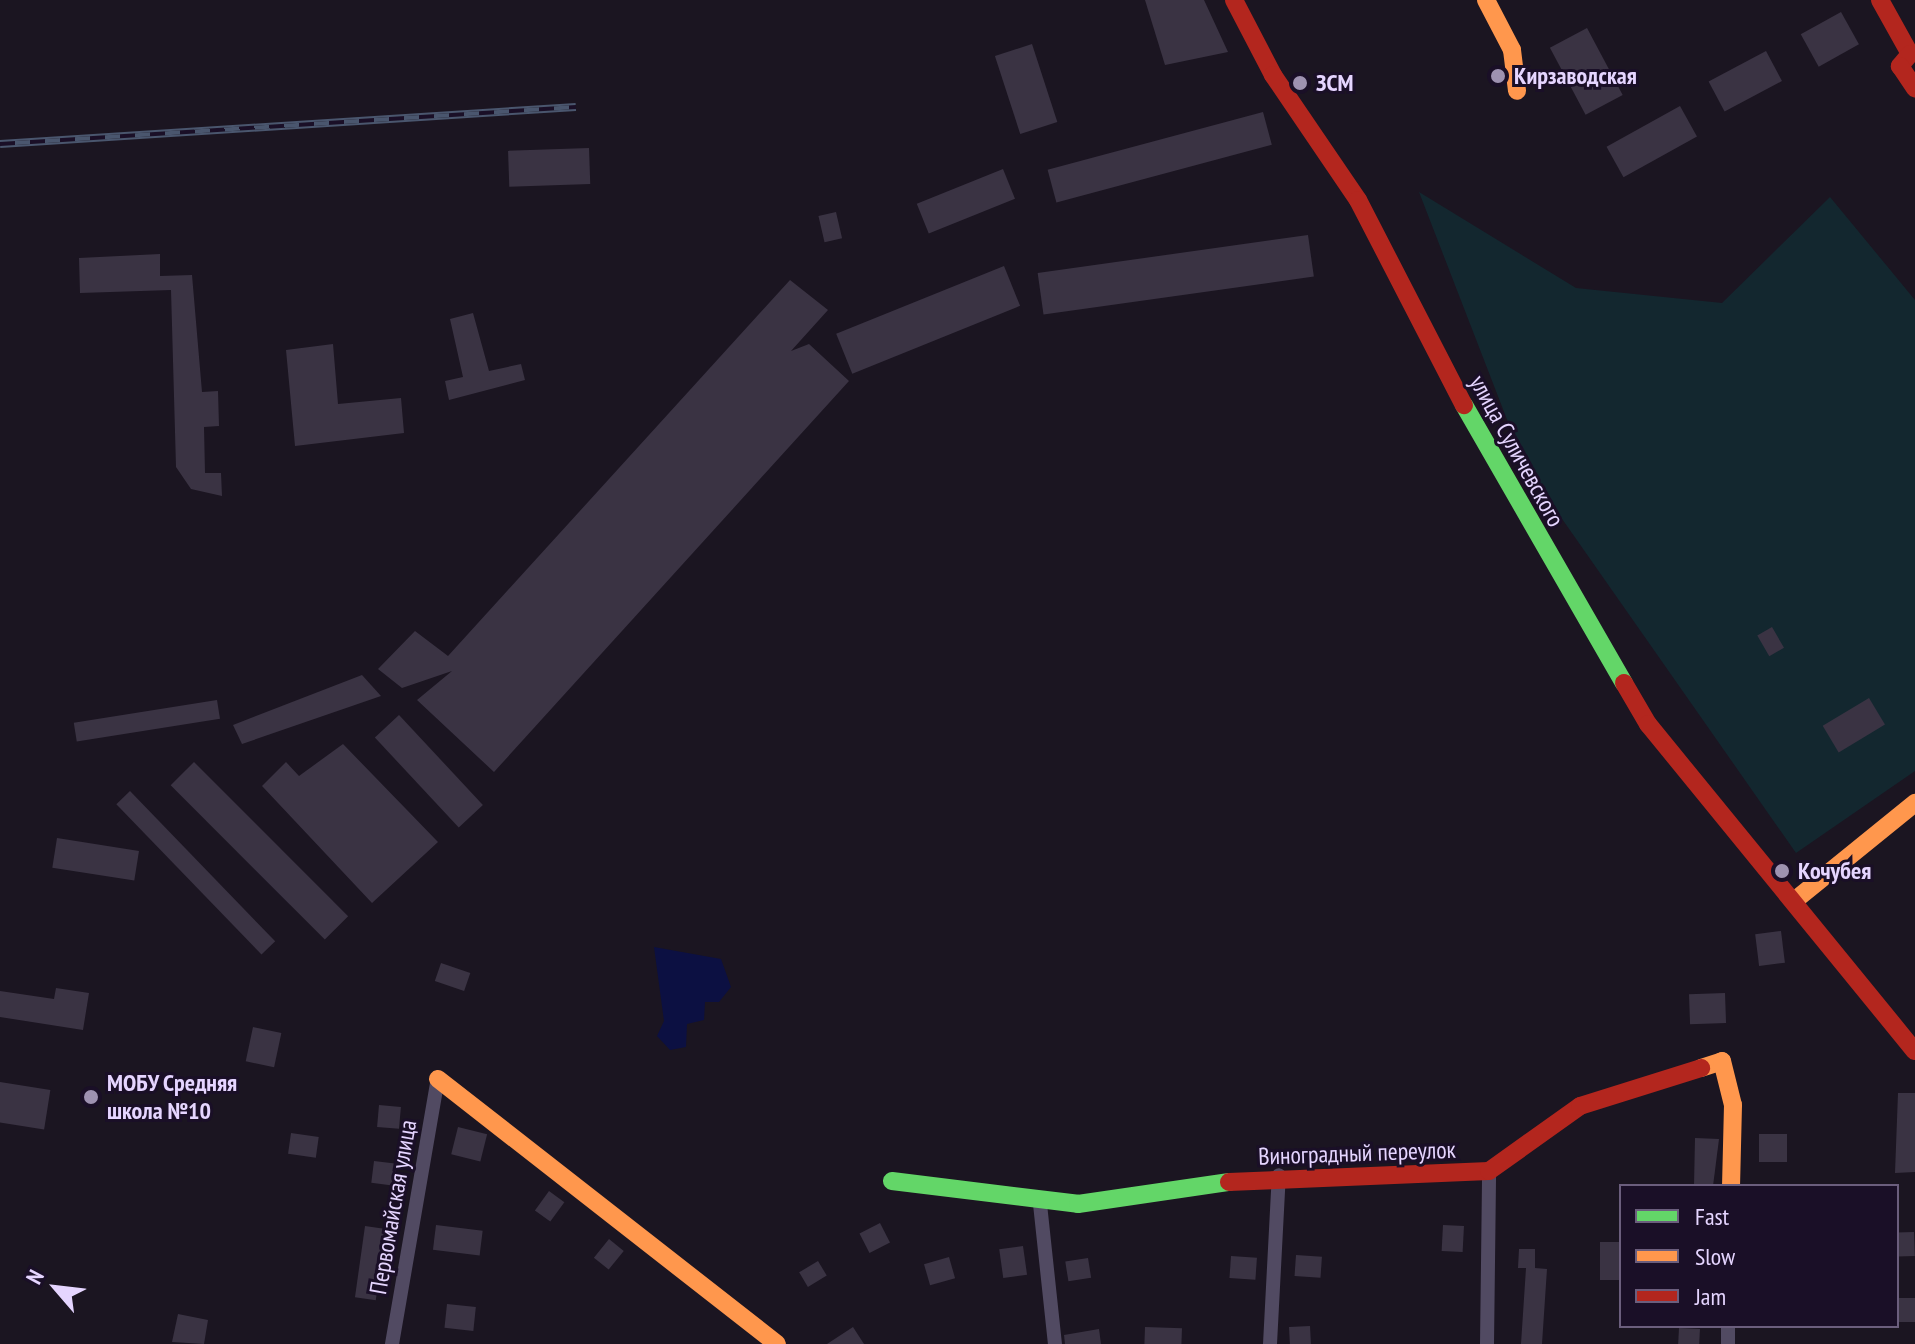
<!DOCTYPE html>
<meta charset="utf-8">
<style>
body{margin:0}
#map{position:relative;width:1915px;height:1344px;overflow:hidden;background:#1b1521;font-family:"PT Sans Narrow",sans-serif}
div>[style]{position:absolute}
.green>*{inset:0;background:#13272f}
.water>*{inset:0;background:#0c1042}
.building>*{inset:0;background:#3a3343;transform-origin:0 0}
.street>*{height:14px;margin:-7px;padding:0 7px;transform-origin:7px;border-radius:7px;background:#514a62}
.fast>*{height:18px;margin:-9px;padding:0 9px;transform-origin:9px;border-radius:9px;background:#63d668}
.slow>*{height:18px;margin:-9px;padding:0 9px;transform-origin:9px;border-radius:9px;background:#ff974d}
.jam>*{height:18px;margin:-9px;padding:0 9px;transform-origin:9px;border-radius:9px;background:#b3261e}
.rail>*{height:8px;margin-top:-4px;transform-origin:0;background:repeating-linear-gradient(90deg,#1a0f27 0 15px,#4a566e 0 30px);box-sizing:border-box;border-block:2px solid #4a566e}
.dots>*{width:22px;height:22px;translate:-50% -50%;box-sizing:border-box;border:4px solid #1a0f27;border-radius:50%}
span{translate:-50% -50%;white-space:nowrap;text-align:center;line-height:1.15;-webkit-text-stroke:6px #1a0f27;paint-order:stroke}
.poi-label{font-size:24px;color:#e5d5ff;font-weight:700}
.left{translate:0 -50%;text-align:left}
.street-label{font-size:24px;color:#e5d5ff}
.legend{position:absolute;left:1619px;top:1184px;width:280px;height:144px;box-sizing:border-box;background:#1a0f27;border:2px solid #6b5e7d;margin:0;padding:10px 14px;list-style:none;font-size:24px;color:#e5d5ff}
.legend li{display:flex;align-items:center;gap:16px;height:40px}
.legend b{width:40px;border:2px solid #6b5e7d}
.north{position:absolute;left:16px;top:1248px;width:80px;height:80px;-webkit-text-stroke:6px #1a0f27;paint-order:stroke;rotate:298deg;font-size:22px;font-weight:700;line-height:32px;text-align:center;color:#e5d5ff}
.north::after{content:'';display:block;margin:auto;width:28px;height:36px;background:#e5d5ff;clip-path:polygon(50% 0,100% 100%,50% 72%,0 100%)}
</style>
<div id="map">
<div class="green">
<div style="clip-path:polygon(1419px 192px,1576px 288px,1722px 303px,1830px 197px,1915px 300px,1915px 771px,1796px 853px,1525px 466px)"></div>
</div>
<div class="water">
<div style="clip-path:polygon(654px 947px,721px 959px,731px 987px,719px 1002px,705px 1002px,704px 1020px,687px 1024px,686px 1047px,670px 1050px,657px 1036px,664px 1021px)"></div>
</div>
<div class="building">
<div style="clip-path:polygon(1145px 0,1204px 0,1228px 52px,1165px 65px)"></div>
<div style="left:1841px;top:12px;width:37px;height:46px;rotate:61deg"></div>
<div style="left:1587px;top:28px;width:76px;height:42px;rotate:62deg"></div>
<div style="left:1032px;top:44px;width:82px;height:39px;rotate:72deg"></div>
<div style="left:1766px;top:51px;width:34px;height:65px;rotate:62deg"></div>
<div style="left:1680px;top:106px;width:35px;height:84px;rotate:61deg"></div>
<div style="left:1263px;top:112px;width:34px;height:223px;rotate:75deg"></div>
<div style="left:589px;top:148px;width:36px;height:81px;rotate:88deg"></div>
<div style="left:1003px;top:169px;width:32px;height:93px;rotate:68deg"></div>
<div style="left:836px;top:212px;width:27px;height:18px;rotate:77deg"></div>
<div style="left:1308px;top:235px;width:42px;height:273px;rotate:82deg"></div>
<div style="clip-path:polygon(160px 254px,160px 276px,192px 275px,202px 392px,218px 391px,219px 426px,204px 427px,205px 473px,221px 473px,222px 496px,191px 489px,176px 467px,171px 290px,80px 293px,79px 258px)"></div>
<div style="left:1004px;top:266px;width:43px;height:181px;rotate:68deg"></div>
<div style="clip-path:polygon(790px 280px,828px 310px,791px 351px,809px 344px,849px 381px,494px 772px,417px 700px,452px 671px,402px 688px,378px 669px,415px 631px,448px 656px)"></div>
<div style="clip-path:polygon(473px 313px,489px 371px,521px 364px,525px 380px,449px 400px,445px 381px,463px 377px,450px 319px)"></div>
<div style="clip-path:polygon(333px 344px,338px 404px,401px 398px,404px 433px,295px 446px,286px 350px)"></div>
<div style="left:1772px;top:627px;width:24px;height:17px;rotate:60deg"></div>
<div style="clip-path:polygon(362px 675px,381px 696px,242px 744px,233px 725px)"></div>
<div style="left:1869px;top:698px;width:31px;height:54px;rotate:59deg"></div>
<div style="left:217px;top:700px;width:19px;height:145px;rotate:81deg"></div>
<div style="left:399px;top:715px;width:123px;height:33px;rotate:47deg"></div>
<div style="clip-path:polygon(343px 744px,438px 842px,372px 903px,262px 786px,286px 762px,299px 776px)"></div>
<div style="left:194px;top:762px;width:218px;height:33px;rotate:45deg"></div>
<div style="left:130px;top:791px;width:209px;height:19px;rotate:46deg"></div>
<div style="left:57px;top:838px;width:83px;height:30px;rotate:9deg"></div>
<div style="left:1781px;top:931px;width:32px;height:26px;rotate:83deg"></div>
<div style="left:441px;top:963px;width:31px;height:19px;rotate:19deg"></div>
<div style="clip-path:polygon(56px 988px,89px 993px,83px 1030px,0 1017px,0 991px,54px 999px)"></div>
<div style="left:1725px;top:993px;width:30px;height:36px;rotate:88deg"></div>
<div style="left:253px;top:1027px;width:29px;height:35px;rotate:12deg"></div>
<div style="left:0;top:1082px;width:51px;height:40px;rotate:9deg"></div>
<div style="clip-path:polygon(1898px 1093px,1915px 1093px,1915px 1172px,1895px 1173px)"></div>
<div style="left:379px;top:1105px;width:22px;height:22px;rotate:5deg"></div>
<div style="left:458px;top:1127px;width:30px;height:28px;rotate:14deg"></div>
<div style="left:291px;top:1133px;width:28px;height:21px;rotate:8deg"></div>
<div style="left:1759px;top:1134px;width:28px;height:28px"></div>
<div style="clip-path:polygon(1695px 1138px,1719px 1139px,1713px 1186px,1694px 1186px)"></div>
<div style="left:374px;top:1161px;width:23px;height:22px;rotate:7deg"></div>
<div style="left:549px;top:1191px;width:19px;height:24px;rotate:36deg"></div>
<div style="left:880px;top:1223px;width:22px;height:23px;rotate:63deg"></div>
<div style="left:436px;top:1225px;width:47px;height:25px;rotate:7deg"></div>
<div style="left:1443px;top:1225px;width:21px;height:26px;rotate:3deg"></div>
<div style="left:365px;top:1226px;width:21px;height:72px;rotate:8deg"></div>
<div style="left:1914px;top:1232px;width:24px;height:17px;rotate:88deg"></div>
<div style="left:609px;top:1239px;width:19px;height:24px;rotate:39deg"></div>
<div style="left:1600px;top:1242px;width:21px;height:38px"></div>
<div style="left:1023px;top:1246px;width:29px;height:24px;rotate:82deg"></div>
<div style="clip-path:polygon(1519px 1249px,1535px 1249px,1535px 1268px,1547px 1269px,1542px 1344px,1521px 1344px,1526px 1268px,1518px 1268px)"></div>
<div style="left:1296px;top:1255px;width:26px;height:21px;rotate:4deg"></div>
<div style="left:1231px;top:1256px;width:26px;height:22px;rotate:4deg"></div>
<div style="left:949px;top:1257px;width:22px;height:26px;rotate:74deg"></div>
<div style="left:1088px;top:1258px;width:20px;height:23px;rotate:81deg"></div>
<div style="left:818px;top:1261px;width:17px;height:22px;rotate:59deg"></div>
<div style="left:1915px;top:1298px;width:24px;height:18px;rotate:90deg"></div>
<div style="left:447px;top:1304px;width:29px;height:24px;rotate:6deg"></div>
<div style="clip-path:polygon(178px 1314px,208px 1320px,204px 1344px,172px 1342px)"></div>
<div style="left:1310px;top:1326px;width:18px;height:21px;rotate:87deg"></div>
<div style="clip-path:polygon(853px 1327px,864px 1344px,827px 1344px)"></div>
<div style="left:1145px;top:1327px;width:37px;height:17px;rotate:2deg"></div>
<div style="left:1679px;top:1328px;width:21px;height:16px;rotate:3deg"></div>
<div style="clip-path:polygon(1099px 1329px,1101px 1344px,1065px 1344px,1064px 1335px)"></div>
</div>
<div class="street">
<div style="left:1040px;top:1204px;width:141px;rotate:83.9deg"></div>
<div style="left:392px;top:1344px;width:269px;rotate:-80.2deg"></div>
<div style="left:1270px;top:1344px;width:169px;rotate:-87deg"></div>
<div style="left:1487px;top:1344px;width:173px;rotate:-89.3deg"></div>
<div style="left:1728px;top:1344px;width:18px;rotate:-90deg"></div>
</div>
<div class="fast">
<div style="left:1464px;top:405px;width:321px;rotate:60.1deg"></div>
<div style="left:892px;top:1181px;width:187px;rotate:7deg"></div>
<div style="left:1078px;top:1204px;width:153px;rotate:-8.3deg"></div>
</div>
<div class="slow">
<div style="left:1486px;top:0;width:56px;rotate:62.5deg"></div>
<div style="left:1512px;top:50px;width:41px;rotate:83deg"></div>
<div style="left:1794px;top:901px;width:156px;rotate:-39deg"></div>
<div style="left:1701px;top:1068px;width:22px;rotate:-18deg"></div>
<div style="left:1722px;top:1061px;width:45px;rotate:76deg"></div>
<div style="left:1733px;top:1105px;width:81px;rotate:91.4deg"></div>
<div style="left:438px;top:1079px;width:430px;rotate:38deg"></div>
</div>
<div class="jam">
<div style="left:1234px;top:0;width:85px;rotate:62.5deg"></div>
<div style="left:1273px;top:75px;width:151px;rotate:55.8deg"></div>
<div style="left:1358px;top:200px;width:231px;rotate:62.7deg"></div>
<div style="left:1880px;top:0;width:62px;rotate:60.9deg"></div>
<div style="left:1910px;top:54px;width:16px;rotate:130deg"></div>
<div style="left:1900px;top:66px;width:27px;rotate:56deg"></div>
<div style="left:1624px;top:683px;width:48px;rotate:59.7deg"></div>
<div style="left:1648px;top:724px;width:422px;rotate:50.8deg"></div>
<div style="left:1229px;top:1182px;width:260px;rotate:-2.4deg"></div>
<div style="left:1489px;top:1171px;width:112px;rotate:-35.5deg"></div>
<div style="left:1580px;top:1106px;width:127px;rotate:-17.4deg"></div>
</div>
<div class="rail">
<div style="left:0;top:144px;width:577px;rotate:-3.68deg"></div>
</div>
<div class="dots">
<div style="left:1498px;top:76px;background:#9e92b1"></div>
<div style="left:1300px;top:83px;background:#9e92b1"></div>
<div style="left:1782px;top:871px;background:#9e92b1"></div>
<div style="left:91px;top:1097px;background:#9e92b1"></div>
</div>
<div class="poi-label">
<span class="left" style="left:1514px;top:76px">Кирзаводская</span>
<span class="left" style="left:1316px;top:83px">ЗСМ</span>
<span class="left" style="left:1798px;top:871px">Кочубея</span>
<span class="left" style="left:107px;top:1097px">МОБУ Средняя<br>школа №10</span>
</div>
<div class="street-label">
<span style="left:1517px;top:451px;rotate:61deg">улица Суличевского</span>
<span style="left:1357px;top:1153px;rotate:-2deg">Виноградный переулок</span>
<span style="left:393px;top:1207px;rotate:-80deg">Первомайская улица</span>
</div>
<ul class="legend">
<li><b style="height:10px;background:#63d668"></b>Fast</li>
<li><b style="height:10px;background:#ff974d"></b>Slow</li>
<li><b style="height:10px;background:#b3261e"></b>Jam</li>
</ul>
<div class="north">N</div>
</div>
